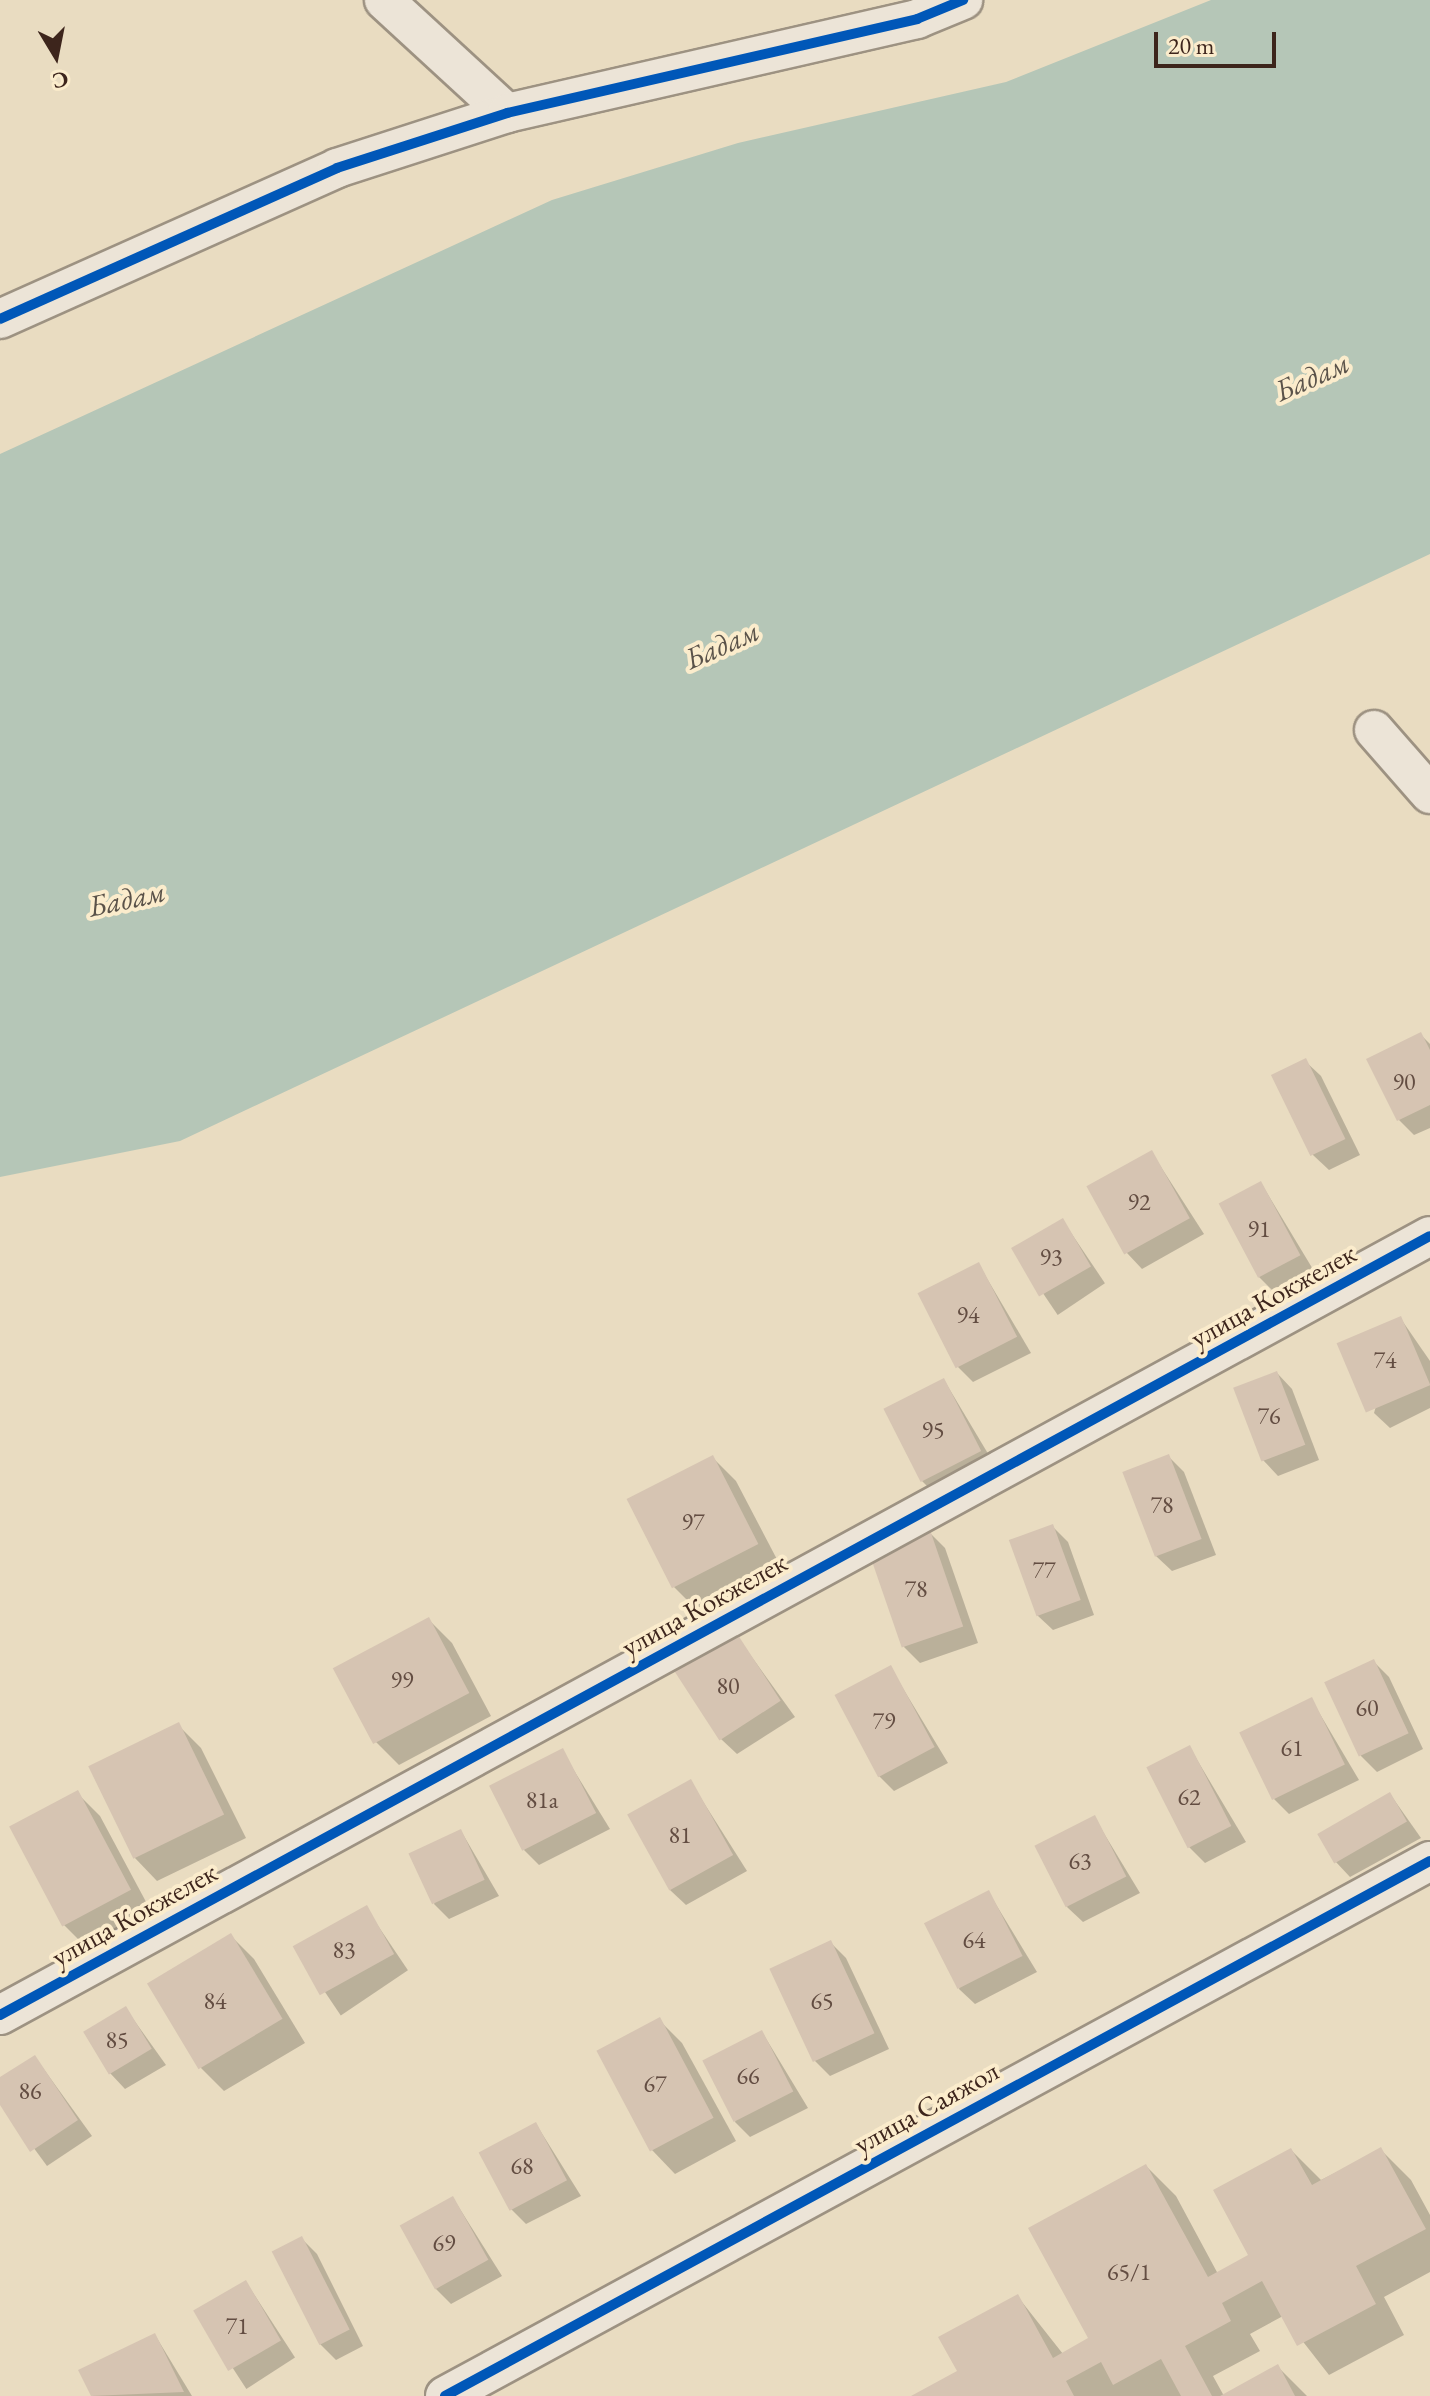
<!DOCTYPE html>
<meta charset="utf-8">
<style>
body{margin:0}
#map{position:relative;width:1430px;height:2396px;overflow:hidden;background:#e9dcc1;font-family:"EB Garamond",serif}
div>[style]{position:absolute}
.water>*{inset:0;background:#b5c6b7}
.shadow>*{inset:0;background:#0003;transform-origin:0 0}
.building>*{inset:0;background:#d6c4b2;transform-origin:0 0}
.roads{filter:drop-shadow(2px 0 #9d9282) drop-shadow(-2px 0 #9d9282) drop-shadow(0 2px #9d9282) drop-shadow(0 -2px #9d9282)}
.minor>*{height:38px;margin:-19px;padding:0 19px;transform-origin:19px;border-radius:19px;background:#ece4d7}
.cycleway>*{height:10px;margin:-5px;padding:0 5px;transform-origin:5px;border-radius:5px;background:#0057b8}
span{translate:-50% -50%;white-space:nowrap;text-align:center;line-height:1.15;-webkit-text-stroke:8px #fbeccc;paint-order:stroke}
.number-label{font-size:24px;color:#634d42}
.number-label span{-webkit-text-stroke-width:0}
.street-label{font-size:28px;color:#3d251c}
.water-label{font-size:30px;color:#5a5249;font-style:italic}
.north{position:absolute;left:16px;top:16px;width:80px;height:80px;-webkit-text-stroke:6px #fbeccc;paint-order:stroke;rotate:170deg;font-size:22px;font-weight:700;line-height:32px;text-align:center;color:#3d251c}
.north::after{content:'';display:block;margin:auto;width:28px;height:36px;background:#3d251c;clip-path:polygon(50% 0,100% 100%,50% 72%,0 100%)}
.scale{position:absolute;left:1154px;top:32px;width:122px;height:36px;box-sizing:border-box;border:4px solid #3d251c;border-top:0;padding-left:10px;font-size:24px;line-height:28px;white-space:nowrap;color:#3d251c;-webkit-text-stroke:6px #fbeccc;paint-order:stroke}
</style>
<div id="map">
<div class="water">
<div style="clip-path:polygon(1211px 0,1430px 0,1430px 554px,180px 1141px,0 1177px,0 454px,552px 200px,738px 143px,1006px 82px)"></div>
</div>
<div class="shadow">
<div style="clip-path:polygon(1420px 1034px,1430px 1044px,1430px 1128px,1414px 1135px,1399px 1120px)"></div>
<div style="clip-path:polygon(1305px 1061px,1321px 1076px,1360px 1155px,1329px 1170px,1313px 1155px)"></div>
<div style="clip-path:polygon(1152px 1153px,1204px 1234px,1142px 1269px,1127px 1253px)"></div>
<div style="clip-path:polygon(1261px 1183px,1314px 1271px,1274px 1292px,1259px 1277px)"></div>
<div style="left:1063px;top:1221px;width:75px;height:57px;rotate:56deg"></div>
<div style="clip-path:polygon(979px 1265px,1031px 1353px,973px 1382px,957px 1366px)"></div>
<div style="clip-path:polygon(1401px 1319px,1430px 1361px,1430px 1408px,1390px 1428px,1374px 1413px)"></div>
<div style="clip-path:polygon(1277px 1373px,1292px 1389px,1319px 1460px,1278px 1476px,1263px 1460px)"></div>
<div style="clip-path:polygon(944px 1380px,996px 1467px,938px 1497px,922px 1481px)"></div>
<div style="clip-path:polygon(1168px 1456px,1184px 1472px,1216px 1555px,1172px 1571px,1156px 1556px)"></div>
<div style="clip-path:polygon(713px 1458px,736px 1481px,781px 1567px,697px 1610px,674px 1587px)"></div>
<div style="clip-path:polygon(1053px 1527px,1068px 1542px,1094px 1615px,1053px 1630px,1037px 1615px)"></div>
<div style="clip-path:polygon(929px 1532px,945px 1548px,978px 1643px,920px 1663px,904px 1647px)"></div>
<div style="clip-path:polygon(429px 1620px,452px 1643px,491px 1716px,399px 1765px,376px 1742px,336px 1668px)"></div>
<div style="clip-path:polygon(736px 1635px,795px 1717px,737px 1754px,721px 1739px)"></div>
<div style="clip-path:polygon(1374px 1662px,1389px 1677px,1423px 1749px,1377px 1772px,1361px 1756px,1327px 1684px)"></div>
<div style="clip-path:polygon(890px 1667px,948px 1763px,894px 1791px,878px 1775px)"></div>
<div style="clip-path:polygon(1311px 1699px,1359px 1780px,1289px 1814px,1274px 1799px)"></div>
<div style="clip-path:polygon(178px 1725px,201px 1748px,246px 1838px,157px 1881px,134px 1857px)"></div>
<div style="clip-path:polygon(1190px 1748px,1246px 1842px,1205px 1863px,1189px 1847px)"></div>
<div style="clip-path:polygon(562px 1751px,610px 1829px,539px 1865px,524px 1850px)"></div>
<div style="clip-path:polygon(690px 1781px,747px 1871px,686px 1905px,670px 1890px)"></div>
<div style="clip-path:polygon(77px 1793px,100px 1816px,152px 1913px,87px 1948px,64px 1925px)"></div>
<div style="clip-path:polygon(1390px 1794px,1421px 1838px,1350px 1877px,1335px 1861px)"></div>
<div style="clip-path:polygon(1094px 1817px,1140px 1893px,1083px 1922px,1067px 1907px)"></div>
<div style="clip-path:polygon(461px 1831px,499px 1896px,449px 1919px,434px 1904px)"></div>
<div style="clip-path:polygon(989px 1893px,1037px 1972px,975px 2004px,959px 1989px)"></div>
<div style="left:366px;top:1908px;width:75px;height:81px;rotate:56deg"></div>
<div style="clip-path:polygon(231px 1936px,254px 1959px,305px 2043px,224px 2091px,201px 2068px)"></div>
<div style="clip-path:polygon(831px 1943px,846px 1958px,889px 2049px,830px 2076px,815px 2061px)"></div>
<div style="clip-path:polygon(126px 2009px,166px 2065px,125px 2089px,110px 2073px)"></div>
<div style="clip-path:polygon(659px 2020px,682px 2043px,736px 2141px,675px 2174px,652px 2150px)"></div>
<div style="clip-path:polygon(762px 2032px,808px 2108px,750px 2137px,735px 2122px)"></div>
<div style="clip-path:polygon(35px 2057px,92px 2136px,47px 2166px,0 2102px,0 2080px)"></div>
<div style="clip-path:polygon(536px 2124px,581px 2196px,526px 2224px,511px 2209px)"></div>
<div style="clip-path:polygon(1291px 2150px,1321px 2180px,1381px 2150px,1411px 2180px,1430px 2215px,1430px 2272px,1384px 2297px,1404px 2335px,1329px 2375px,1283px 2316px,1250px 2334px,1260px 2351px,1213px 2376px,1224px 2396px,1278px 2367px,1307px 2396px,915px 2396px,959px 2372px,1018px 2297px,1063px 2354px,1091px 2339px,1146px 2166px,1176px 2196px,1218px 2274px,1251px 2256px)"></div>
<div style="clip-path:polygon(453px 2198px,502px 2276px,451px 2304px,435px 2288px)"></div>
<div style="clip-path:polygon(302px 2239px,317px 2254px,363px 2346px,336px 2360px,320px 2344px,275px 2252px)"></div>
<div style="left:246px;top:2282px;width:90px;height:58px;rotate:57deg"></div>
<div style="clip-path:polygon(155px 2335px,192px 2396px,93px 2396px,81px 2371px)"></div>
</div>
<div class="building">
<div style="clip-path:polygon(1421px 1032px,1430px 1050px,1430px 1105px,1397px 1121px,1366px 1059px)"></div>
<div style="left:1306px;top:1058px;width:90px;height:39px;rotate:64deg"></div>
<div style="left:1152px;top:1150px;width:78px;height:75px;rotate:61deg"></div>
<div style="left:1261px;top:1181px;width:84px;height:48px;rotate:62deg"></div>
<div style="left:1063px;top:1218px;width:56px;height:60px;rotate:60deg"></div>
<div style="left:979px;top:1262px;width:84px;height:69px;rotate:63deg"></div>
<div style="left:1401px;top:1316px;width:75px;height:70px;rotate:67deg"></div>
<div style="left:1277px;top:1371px;width:79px;height:47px;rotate:69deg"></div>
<div style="left:944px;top:1378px;width:82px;height:68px;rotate:63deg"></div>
<div style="left:1169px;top:1454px;width:91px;height:50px;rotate:69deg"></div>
<div style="left:713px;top:1455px;width:100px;height:97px;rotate:63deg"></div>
<div style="left:1053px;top:1524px;width:81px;height:47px;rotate:70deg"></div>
<div style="left:930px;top:1530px;width:102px;height:65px;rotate:71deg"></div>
<div style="left:429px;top:1617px;width:86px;height:109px;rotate:62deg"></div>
<div style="left:736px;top:1632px;width:82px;height:73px;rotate:57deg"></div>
<div style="left:1374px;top:1659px;width:82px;height:55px;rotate:65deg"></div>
<div style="left:891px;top:1665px;width:93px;height:64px;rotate:62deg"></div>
<div style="left:1312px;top:1697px;width:75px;height:81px;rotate:64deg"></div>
<div style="left:179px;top:1722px;width:103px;height:101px;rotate:64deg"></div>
<div style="left:1190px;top:1745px;width:91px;height:49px;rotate:63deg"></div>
<div style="left:563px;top:1748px;width:73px;height:83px;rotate:63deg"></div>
<div style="left:691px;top:1779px;width:87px;height:73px;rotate:61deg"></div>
<div style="left:78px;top:1790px;width:113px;height:78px;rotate:62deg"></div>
<div style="left:1390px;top:1792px;width:34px;height:84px;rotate:60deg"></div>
<div style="left:1095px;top:1815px;width:69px;height:68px;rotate:63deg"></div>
<div style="left:461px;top:1829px;width:56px;height:58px;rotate:65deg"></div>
<div style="left:989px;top:1890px;width:74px;height:73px;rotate:63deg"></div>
<div style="left:367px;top:1905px;width:56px;height:85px;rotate:61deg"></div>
<div style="left:231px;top:1933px;width:100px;height:98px;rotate:59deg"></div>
<div style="left:831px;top:1940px;width:103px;height:68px;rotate:65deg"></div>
<div style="left:126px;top:2006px;width:50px;height:50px;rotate:59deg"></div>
<div style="left:660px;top:2017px;width:114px;height:72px;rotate:62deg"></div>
<div style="left:762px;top:2030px;width:69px;height:67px;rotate:63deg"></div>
<div style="clip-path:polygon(35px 2055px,78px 2120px,30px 2152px,0 2105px,0 2077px)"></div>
<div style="left:536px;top:2122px;width:66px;height:65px;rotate:62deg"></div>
<div style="clip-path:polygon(1381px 2147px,1426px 2229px,1356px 2266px,1376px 2304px,1297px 2346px,1262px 2281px,1222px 2303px,1231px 2321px,1185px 2346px,1212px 2396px,1181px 2396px,1161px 2359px,1113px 2385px,1101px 2362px,1066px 2381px,1074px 2396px,911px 2396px,957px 2371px,938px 2337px,1018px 2294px,1053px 2358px,1088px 2338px,1028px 2228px,1146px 2164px,1208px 2277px,1248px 2255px,1213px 2190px,1291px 2148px,1312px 2185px)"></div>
<div style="left:453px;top:2196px;width:73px;height:61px;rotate:61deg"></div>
<div style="left:302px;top:2236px;width:105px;height:34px;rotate:63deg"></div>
<div style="left:246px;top:2280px;width:70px;height:61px;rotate:60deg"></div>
<div style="clip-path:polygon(155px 2333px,184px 2392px,91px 2396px,78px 2370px)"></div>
<div style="clip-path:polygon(1278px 2364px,1295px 2396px,1220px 2396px)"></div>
</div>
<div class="roads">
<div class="minor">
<div style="left:384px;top:0;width:167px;rotate:42.6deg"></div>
<div style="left:0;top:319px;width:369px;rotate:-24.1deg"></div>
<div style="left:337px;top:168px;width:179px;rotate:-17.9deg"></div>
<div style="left:507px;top:113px;width:421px;rotate:-12.9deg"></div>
<div style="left:917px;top:19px;width:50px;rotate:-22.4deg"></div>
<div style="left:1374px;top:730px;width:85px;rotate:48.8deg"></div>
<div style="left:0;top:2015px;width:1628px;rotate:-28.58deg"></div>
<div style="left:445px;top:2396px;width:1121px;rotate:-28.51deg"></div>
</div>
</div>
<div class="cycleway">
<div style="left:0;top:319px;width:369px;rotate:-24.1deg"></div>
<div style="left:337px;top:168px;width:179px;rotate:-17.9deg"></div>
<div style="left:507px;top:113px;width:421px;rotate:-12.9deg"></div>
<div style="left:917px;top:19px;width:50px;rotate:-22.4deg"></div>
<div style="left:0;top:2015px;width:1628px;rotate:-28.58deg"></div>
<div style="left:445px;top:2396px;width:1121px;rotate:-28.51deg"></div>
</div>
<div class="number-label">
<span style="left:1404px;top:1082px">90</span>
<span style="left:1139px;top:1202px">92</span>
<span style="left:1259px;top:1229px">91</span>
<span style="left:1051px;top:1257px">93</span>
<span style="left:968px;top:1315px">94</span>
<span style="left:1385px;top:1360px">74</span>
<span style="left:1269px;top:1416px">76</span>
<span style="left:933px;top:1430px">95</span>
<span style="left:1162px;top:1505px">78</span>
<span style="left:693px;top:1522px">97</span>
<span style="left:1044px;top:1570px">77</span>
<span style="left:916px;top:1589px">78</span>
<span style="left:402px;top:1680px">99</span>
<span style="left:728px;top:1686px">80</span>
<span style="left:1367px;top:1708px">60</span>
<span style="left:884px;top:1721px">79</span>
<span style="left:1292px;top:1748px">61</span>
<span style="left:1189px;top:1797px">62</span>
<span style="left:542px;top:1800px">81а</span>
<span style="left:680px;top:1835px">81</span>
<span style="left:1080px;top:1861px">63</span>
<span style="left:974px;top:1940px">64</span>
<span style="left:344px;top:1950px">83</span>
<span style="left:215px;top:2001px">84</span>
<span style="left:822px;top:2001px">65</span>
<span style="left:117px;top:2040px">85</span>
<span style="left:748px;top:2076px">66</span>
<span style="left:655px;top:2084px">67</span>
<span style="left:30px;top:2091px">86</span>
<span style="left:522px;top:2166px">68</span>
<span style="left:444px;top:2243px">69</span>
<span style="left:1129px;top:2272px">65/1</span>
<span style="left:237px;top:2326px">71</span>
</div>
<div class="street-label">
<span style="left:1273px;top:1295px;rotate:-29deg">улица Кокжелек</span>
<span style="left:704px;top:1604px;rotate:-29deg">улица Кокжелек</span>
<span style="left:134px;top:1914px;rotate:-29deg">улица Кокжелек</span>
<span style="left:926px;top:2107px;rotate:-29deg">улица Саяжол</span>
</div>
<div class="water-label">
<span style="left:1312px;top:377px;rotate:-24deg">Бадам</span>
<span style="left:722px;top:645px;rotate:-24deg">Бадам</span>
<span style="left:127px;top:899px;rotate:-12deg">Бадам</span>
</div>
<div class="north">С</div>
<div class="scale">20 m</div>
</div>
